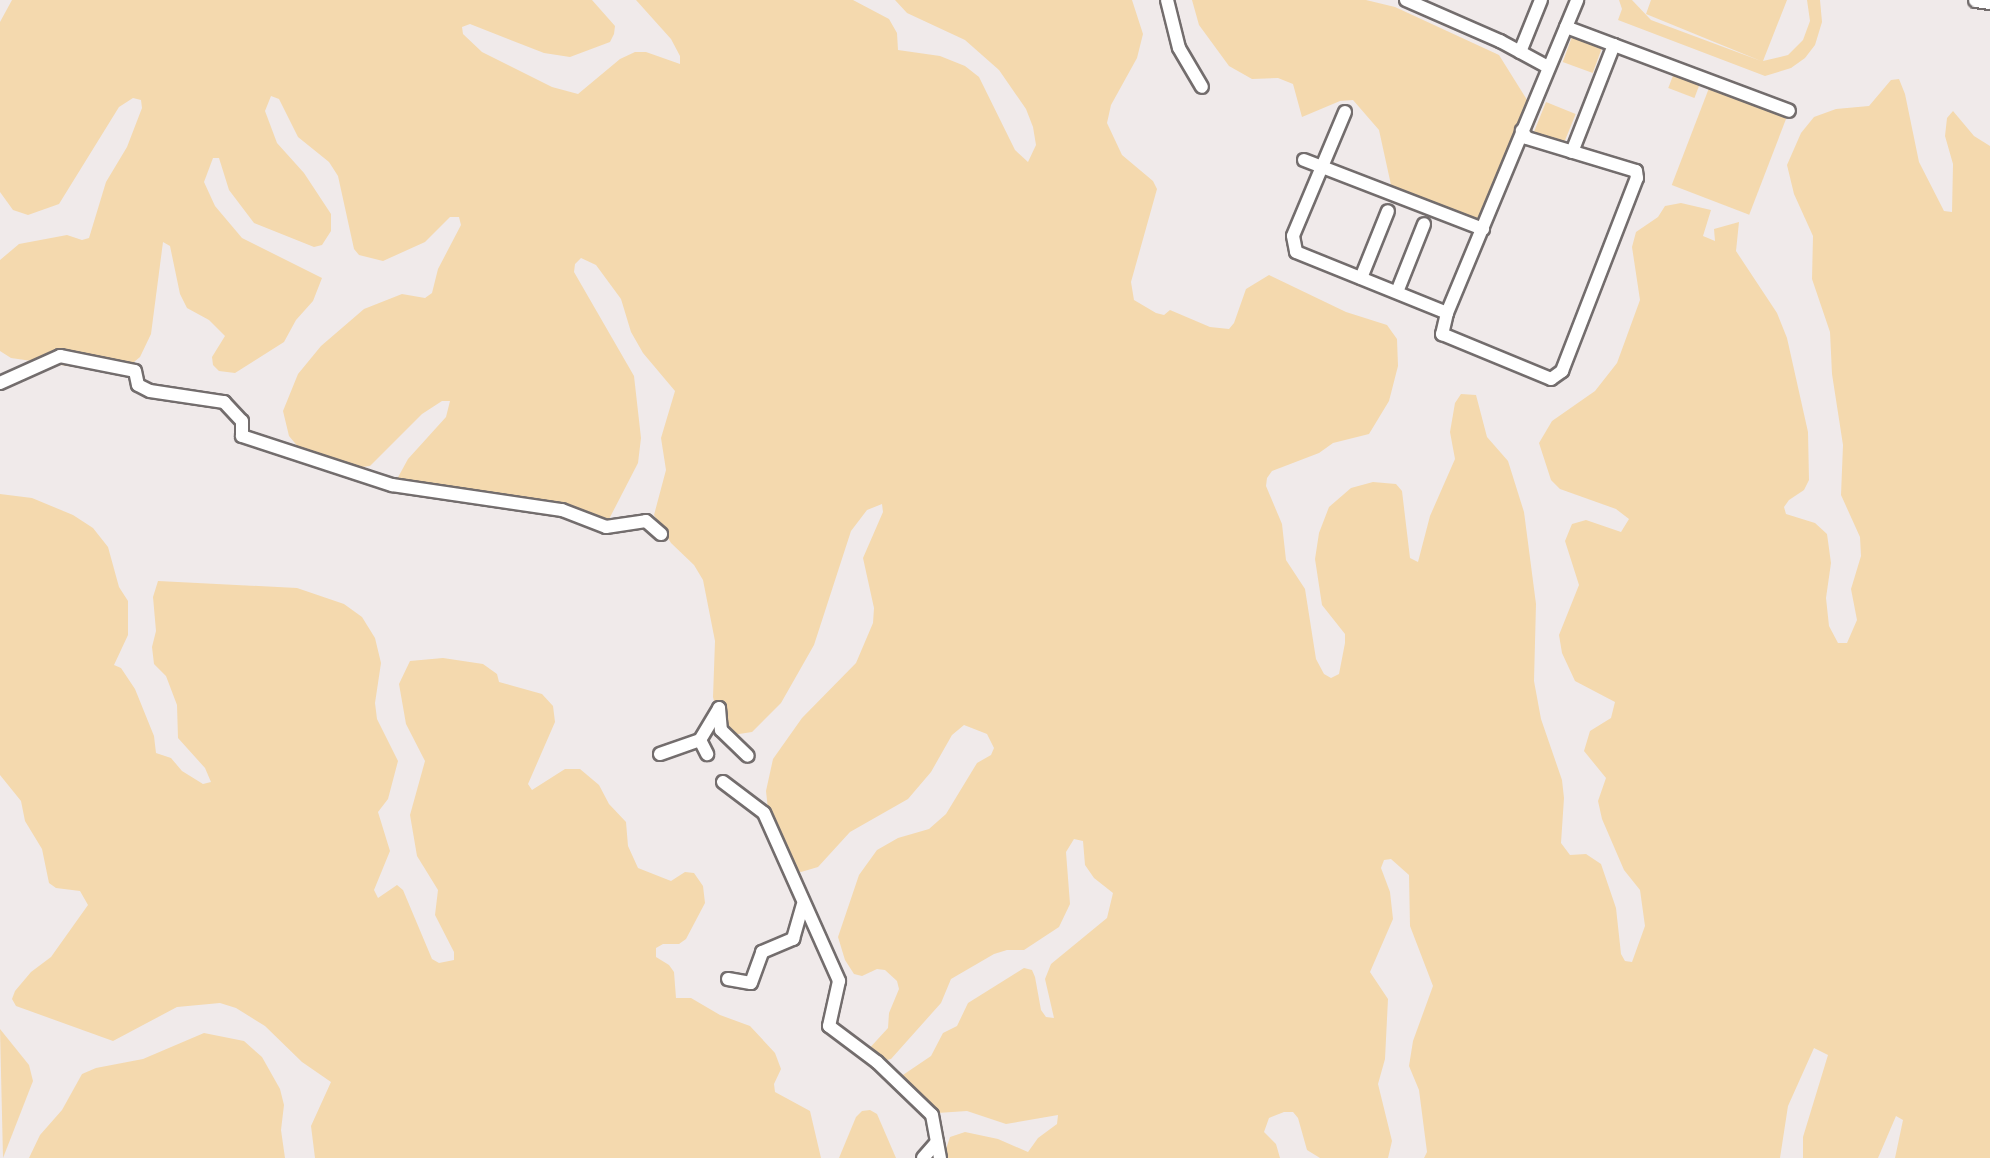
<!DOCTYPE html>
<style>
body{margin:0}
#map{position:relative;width:1990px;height:1158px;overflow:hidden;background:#f0eaea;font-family:"Noto Sans",sans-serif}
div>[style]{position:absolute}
.green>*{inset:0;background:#f4d9ae;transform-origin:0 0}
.roads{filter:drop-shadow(2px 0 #736d6d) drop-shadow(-2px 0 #736d6d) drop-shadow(0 2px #736d6d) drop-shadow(0 -2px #736d6d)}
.minor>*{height:12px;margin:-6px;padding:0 6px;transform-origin:6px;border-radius:6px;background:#fff}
.major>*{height:14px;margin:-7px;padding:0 7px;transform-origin:7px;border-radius:7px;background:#fff}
span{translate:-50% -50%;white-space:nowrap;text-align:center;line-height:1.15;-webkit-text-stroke:8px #fff;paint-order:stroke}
</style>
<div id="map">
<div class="green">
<div style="clip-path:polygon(12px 0,592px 0,615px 26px,614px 34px,610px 42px,570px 57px,544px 53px,470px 24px,462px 27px,463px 34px,482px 52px,552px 87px,578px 94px,620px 59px,635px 52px,646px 52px,680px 64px,680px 56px,671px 39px,636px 0,853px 0,889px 19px,897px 33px,898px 50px,940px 56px,965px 66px,979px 77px,1015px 150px,1028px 162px,1036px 145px,1033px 127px,1026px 109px,999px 70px,965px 40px,907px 13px,895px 0,1132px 0,1143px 34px,1137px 58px,1111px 105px,1107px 123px,1122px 155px,1153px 181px,1157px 189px,1131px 282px,1134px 300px,1156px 313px,1164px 315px,1170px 310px,1210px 327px,1229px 329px,1234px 323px,1246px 289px,1269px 275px,1346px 312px,1387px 325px,1397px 339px,1398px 366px,1389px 401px,1369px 434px,1333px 443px,1319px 453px,1272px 471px,1267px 478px,1266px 486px,1282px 524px,1286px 560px,1305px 589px,1316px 659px,1324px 674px,1331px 678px,1339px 674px,1345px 643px,1345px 634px,1322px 605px,1315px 559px,1319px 533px,1329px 507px,1351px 488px,1373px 482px,1396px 484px,1402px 491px,1410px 558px,1418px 562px,1430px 516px,1455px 459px,1450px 432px,1455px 403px,1461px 394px,1476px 395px,1487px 437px,1508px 461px,1524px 512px,1536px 604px,1534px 681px,1541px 719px,1562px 780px,1564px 798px,1561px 843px,1570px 855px,1586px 854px,1601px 864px,1616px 908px,1621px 954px,1625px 961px,1632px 962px,1645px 926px,1640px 890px,1624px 870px,1602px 819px,1598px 801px,1606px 778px,1584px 751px,1590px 731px,1611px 718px,1615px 702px,1575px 681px,1562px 653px,1559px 635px,1579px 585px,1565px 541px,1572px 524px,1586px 520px,1621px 532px,1629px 519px,1616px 509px,1560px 489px,1551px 480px,1539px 443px,1552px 421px,1595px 391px,1617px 363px,1640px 300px,1632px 247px,1636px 232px,1658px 217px,1665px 206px,1681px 203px,1711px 210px,1703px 236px,1715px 241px,1714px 229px,1739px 222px,1736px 251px,1777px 313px,1787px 338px,1808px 432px,1809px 480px,1804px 490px,1789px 500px,1784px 507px,1786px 514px,1815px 523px,1827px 534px,1831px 563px,1826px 598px,1829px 626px,1838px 643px,1847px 643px,1857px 620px,1851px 589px,1861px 556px,1860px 537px,1841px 495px,1843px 445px,1832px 374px,1830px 332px,1812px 279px,1813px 236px,1794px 194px,1787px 165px,1801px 133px,1814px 117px,1836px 109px,1869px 106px,1891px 80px,1899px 79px,1905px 94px,1919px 162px,1944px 211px,1952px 212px,1953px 164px,1945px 136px,1947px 118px,1953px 111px,1974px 136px,1990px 146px,1990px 1158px,1895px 1158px,1903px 1120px,1896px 1116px,1878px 1158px,1803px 1158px,1803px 1137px,1828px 1055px,1814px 1048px,1788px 1106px,1780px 1158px,1424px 1158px,1427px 1152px,1419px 1090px,1409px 1066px,1413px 1041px,1433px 986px,1410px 926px,1409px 875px,1391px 859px,1384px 860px,1381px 868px,1390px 892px,1393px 919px,1370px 972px,1388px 999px,1385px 1059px,1378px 1084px,1392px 1141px,1388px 1158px,1320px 1158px,1307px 1150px,1298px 1118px,1293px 1112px,1284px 1112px,1269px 1118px,1264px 1132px,1276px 1144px,1280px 1158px,943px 1158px,950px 1137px,965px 1132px,998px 1139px,1028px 1152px,1038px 1138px,1057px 1124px,1058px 1115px,1006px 1124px,967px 1111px,937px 1113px,897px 1079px,931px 1056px,943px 1033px,957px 1026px,968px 1003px,1024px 968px,1032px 970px,1035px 977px,1041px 1010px,1046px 1017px,1054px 1018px,1045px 979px,1051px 964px,1107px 918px,1113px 893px,1094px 878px,1085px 865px,1083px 841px,1074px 839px,1066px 852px,1070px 904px,1059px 927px,1024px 950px,1007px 950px,994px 954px,951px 979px,941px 1003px,891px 1059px,874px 1063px,866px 1052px,888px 1028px,889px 1013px,899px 989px,897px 981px,885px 970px,877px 969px,862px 976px,854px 974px,845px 960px,838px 937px,859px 875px,877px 850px,898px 838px,929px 829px,946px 814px,977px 763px,991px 755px,994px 748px,987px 734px,964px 725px,952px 735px,931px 772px,908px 799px,850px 832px,818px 867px,801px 872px,793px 870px,772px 847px,766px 791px,773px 759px,802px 718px,856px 663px,873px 623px,874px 608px,863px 558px,883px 512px,882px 504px,867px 510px,851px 531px,814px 645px,781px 703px,752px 732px,726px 736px,721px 730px,713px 697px,715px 641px,703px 580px,694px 565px,671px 543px,654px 515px,666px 470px,661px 438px,675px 391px,643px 353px,631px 332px,621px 299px,596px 265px,581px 258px,575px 264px,574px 272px,634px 376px,641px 438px,638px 463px,606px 525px,527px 503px,469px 503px,417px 493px,396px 481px,408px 459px,446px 417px,450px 401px,442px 401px,422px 414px,370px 466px,345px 469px,305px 455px,289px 436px,283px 411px,298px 374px,321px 346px,364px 309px,402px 294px,425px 298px,432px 293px,438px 269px,461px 225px,459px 217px,450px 217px,425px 242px,383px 261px,359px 255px,354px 249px,338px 176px,329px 162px,298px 137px,279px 99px,271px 96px,265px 111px,277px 143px,304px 173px,331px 214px,331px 231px,322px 245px,314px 247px,254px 223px,229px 190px,219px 158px,213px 158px,204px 182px,215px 206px,242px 238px,322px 278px,313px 301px,296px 320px,284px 342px,235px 373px,219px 371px,213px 365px,212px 357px,225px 336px,209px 320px,187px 308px,180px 294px,170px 246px,163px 242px,151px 334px,140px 357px,128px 367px,95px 370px,11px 358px,0 351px,0 260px,19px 244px,67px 235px,82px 240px,89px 238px,106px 182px,127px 147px,142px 108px,141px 100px,133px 98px,119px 107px,59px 204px,28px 215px,13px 210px,0 192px,0 22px)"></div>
<div style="clip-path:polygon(1192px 0,1366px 0,1395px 7px,1499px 55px,1529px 103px,1482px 221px,1391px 185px,1379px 130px,1353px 100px,1340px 101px,1302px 117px,1293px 84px,1278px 78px,1252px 79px,1229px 66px,1199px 25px)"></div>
<div style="clip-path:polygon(1619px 0,1632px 0,1651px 20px,1761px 61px,1646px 14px,1651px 0,1787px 0,1763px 61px,1788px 55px,1803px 40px,1810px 21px,1807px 0,1820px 0,1822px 22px,1815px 45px,1805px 58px,1791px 68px,1765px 76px,1618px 20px,1622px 9px)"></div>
<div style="left:1574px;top:31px;width:32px;height:33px;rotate:20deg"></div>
<div style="left:1674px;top:73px;width:28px;height:16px;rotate:21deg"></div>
<div style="left:1709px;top:88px;width:83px;height:104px;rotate:21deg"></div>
<div style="left:1546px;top:102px;width:32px;height:35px;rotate:22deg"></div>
<div style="clip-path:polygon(0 494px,32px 498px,73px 515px,93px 528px,108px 547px,119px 587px,128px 601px,128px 635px,114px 665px,121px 668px,135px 689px,154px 736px,156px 753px,171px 758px,182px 771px,203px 784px,211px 782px,205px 768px,178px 738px,177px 705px,166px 676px,154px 664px,152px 647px,156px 631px,153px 597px,158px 581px,297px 588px,344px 604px,362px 617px,375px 638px,381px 663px,375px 703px,377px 719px,398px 761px,388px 799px,378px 812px,390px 851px,374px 890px,378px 898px,397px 885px,403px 890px,432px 959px,439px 963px,454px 960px,454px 952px,435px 915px,438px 890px,417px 856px,410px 815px,425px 761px,406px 724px,399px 684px,410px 661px,443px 658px,483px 664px,497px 674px,499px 682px,542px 694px,553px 706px,555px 722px,528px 784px,532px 790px,565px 769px,580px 769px,599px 785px,609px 804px,626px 822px,628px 846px,638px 868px,671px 881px,685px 872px,694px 873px,703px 886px,705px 903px,686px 939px,679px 944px,663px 944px,656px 948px,656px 957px,669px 965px,674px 972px,676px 998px,691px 998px,720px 1015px,750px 1026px,775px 1053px,781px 1069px,774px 1084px,775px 1092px,810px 1111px,821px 1158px,315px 1158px,311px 1126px,331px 1082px,302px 1062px,265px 1026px,236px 1008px,220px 1003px,177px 1007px,113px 1041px,16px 1006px,12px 999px,15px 991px,31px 972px,51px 957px,88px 905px,80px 891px,56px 888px,49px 883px,42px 849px,25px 821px,21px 801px,0 775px)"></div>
<div style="clip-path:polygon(0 1029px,29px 1065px,33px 1081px,3px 1158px)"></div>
<div style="clip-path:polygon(204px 1033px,244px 1041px,262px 1057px,280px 1089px,284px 1105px,281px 1130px,285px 1158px,29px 1158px,40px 1135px,62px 1110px,82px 1074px,96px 1068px,143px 1059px)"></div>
<div style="clip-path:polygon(870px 1110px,877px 1114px,896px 1158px,839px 1158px,856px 1117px,862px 1111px)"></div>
</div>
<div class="roads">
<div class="minor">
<div style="left:1167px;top:0;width:49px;rotate:76deg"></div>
<div style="left:1179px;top:48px;width:45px;rotate:59.5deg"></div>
<div style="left:1406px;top:0;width:103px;rotate:23.6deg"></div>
<div style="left:1500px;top:41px;width:55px;rotate:28.4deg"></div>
<div style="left:1566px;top:27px;width:238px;rotate:20.6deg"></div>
<div style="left:1520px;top:52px;width:56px;rotate:-68deg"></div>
<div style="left:1345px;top:112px;width:134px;rotate:112.8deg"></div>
<div style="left:1293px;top:236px;width:16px;rotate:79deg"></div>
<div style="left:1296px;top:252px;width:163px;rotate:22deg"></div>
<div style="left:1447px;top:313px;width:22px;rotate:103deg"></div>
<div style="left:1442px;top:334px;width:118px;rotate:22.4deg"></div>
<div style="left:1551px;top:379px;width:14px;rotate:-36deg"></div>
<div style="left:1562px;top:371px;width:207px;rotate:-68.8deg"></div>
<div style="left:1637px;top:178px;width:7px;rotate:-98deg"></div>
<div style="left:1636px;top:171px;width:114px;rotate:-163.2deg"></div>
<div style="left:1527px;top:138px;width:9px;rotate:-126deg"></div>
<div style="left:1572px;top:152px;width:115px;rotate:-68.6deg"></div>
<div style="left:1304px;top:160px;width:192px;rotate:21.1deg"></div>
<div style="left:1361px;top:278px;width:72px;rotate:-68.1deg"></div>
<div style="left:1397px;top:292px;width:73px;rotate:-68.3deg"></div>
<div style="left:1447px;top:313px;width:339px;rotate:-67.4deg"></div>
<div style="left:0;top:383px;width:66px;rotate:-24.2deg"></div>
<div style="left:60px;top:356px;width:76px;rotate:11.3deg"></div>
<div style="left:135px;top:371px;width:14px;rotate:78deg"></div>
<div style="left:138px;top:385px;width:13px;rotate:27deg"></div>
<div style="left:150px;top:391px;width:75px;rotate:8.5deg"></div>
<div style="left:224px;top:402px;width:26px;rotate:47deg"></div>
<div style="left:242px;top:421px;width:15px;rotate:90deg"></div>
<div style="left:242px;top:436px;width:158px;rotate:18.1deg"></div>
<div style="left:392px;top:485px;width:172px;rotate:8.4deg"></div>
<div style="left:562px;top:510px;width:47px;rotate:21.1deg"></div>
<div style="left:606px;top:527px;width:40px;rotate:-8.5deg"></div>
<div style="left:646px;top:521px;width:20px;rotate:41deg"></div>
<div style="left:700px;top:740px;width:37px;rotate:-59deg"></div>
<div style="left:719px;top:708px;width:22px;rotate:85deg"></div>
<div style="left:721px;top:730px;width:37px;rotate:44deg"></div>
<div style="left:660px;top:754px;width:42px;rotate:-19.3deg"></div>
<div style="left:700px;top:740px;width:16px;rotate:63deg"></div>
<div style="left:723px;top:782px;width:51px;rotate:37.1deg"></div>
<div style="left:764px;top:813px;width:184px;rotate:65.9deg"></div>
<div style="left:839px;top:981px;width:46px;rotate:102.5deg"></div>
<div style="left:829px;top:1026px;width:60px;rotate:36.9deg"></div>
<div style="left:877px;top:1062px;width:76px;rotate:43.9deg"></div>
<div style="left:932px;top:1115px;width:44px;rotate:79.5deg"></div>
<div style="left:728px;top:979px;width:23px;rotate:10deg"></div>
<div style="left:751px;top:983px;width:33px;rotate:-70deg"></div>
<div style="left:762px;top:952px;width:34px;rotate:-23deg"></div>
<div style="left:793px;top:939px;width:35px;rotate:-74deg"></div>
<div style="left:923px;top:1158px;width:21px;rotate:-49deg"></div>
</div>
<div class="major">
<div style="left:1976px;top:0;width:14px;rotate:8deg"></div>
</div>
</div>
</div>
